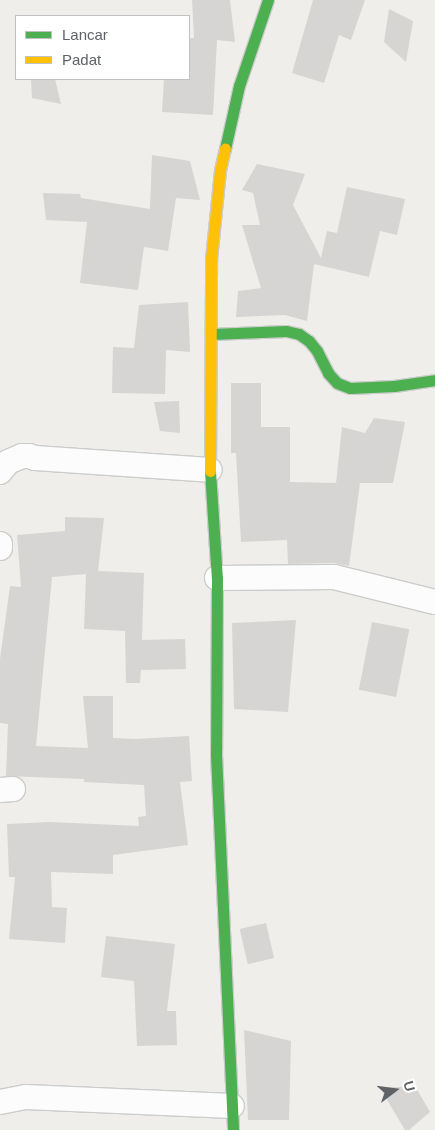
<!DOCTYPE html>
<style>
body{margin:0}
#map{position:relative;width:435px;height:1130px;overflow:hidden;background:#efeeea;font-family:Helvetica,sans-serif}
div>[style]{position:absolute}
.building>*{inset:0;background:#d6d5d3;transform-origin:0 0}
.roads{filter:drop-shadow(1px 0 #cbcccc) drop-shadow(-1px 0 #cbcccc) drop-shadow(0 1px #cbcccc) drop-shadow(0 -1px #cbcccc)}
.street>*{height:24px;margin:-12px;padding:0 12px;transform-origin:12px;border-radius:12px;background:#fdfcfc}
.fast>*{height:11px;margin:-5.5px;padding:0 5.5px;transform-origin:5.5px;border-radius:5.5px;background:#4caf50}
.slow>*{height:11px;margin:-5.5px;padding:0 5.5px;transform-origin:5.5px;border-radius:5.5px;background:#ffc107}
span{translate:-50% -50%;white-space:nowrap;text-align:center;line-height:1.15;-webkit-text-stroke:4px #fff;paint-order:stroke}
.legend{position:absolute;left:15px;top:15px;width:175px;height:65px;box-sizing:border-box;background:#fff;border:1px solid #bfc1c3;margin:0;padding:6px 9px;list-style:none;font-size:15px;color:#5f6368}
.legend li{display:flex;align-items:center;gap:10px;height:25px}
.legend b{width:25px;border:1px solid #bfc1c3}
.north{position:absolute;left:370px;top:1065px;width:50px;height:50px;-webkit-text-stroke:4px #fff;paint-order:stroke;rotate:75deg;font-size:14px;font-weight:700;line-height:20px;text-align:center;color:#5f6368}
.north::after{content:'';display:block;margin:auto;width:18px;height:22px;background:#5f6368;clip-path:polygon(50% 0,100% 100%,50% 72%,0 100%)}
</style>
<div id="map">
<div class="building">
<div style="clip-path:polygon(192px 0,230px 0,235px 42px,217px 40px,213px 115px,162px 112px,164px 79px,189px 79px,189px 38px,194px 38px)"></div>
<div style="clip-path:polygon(313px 0,365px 0,351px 40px,339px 35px,324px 83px,292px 73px)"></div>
<div style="clip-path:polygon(389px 9px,413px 21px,406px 62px,384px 42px)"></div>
<div style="clip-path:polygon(31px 79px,55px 79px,61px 104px,32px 98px)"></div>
<div style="clip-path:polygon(152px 155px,190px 161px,200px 200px,176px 198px,168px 251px,144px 247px,138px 290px,80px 283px,87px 222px,46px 220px,43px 193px,80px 194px,81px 198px,150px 209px)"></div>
<div style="clip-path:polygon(257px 164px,305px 174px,293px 205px,321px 258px,327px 231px,337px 233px,347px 187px,405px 199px,397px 235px,380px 231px,369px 277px,314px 264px,307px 321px,285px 315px,236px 317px,238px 291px,261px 288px,242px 225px,260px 225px,253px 193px,242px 190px)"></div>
<div style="clip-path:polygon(188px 302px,190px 352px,166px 350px,165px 394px,112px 393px,113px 347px,134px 348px,139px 305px)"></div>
<div style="clip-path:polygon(231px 383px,261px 383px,261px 427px,290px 427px,290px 482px,336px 483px,342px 427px,365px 433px,374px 418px,405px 422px,393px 483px,360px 483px,349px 566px,334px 563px,288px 564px,287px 540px,241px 542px,236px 453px,231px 453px)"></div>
<div style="clip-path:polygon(179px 401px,180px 433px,160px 431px,154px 402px)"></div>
<div style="clip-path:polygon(65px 517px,104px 518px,98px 571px,144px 573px,142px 640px,185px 639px,186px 669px,141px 670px,140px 683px,126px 683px,125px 631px,84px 629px,86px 574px,52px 577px,36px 746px,88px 748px,83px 696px,113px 696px,113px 738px,135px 739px,189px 736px,192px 781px,180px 782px,188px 845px,113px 855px,113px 874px,51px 872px,52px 907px,67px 908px,65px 943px,9px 939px,15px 877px,9px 877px,7px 824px,50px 822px,139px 826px,138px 817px,146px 816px,144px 785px,84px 782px,84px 779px,6px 776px,8px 724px,0 723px,0 659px,10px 586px,21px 587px,17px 535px,65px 531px)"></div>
<div style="clip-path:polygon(296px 620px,288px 712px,234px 709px,232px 623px)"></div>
<div style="left:372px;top:622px;width:38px;height:69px;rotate:11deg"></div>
<div style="left:266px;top:923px;width:36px;height:27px;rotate:77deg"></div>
<div style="clip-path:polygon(106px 936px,175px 944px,167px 1011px,176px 1011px,177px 1045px,137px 1046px,134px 981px,101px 977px)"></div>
<div style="clip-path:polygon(244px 1030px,291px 1041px,289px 1120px,248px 1120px)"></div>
<div style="clip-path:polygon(415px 1086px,430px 1112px,409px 1130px,405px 1130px,380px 1088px)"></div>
</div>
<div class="roads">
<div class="street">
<div style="left:0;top:472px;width:13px;rotate:-51deg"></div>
<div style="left:8px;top:462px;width:15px;rotate:-23deg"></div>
<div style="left:22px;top:456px;width:7px"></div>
<div style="left:29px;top:456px;width:6px;rotate:18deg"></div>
<div style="left:35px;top:458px;width:175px;rotate:3.9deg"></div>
<div style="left:0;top:544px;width:4px;rotate:90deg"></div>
<div style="left:217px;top:578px;width:117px;rotate:-0.5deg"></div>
<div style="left:334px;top:577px;width:104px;rotate:13.9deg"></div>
<div style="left:0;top:790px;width:13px;rotate:-4deg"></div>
<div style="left:0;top:1102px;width:26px;rotate:-11deg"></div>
<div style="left:26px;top:1097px;width:206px;rotate:2.5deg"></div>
</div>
<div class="fast">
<div style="left:225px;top:149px;width:65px;rotate:-77.5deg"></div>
<div style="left:239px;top:86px;width:91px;rotate:-71.4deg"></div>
<div style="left:212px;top:334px;width:74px;rotate:-2.3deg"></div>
<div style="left:286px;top:331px;width:13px;rotate:13deg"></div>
<div style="left:299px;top:334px;width:12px;rotate:35deg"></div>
<div style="left:309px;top:341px;width:13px;rotate:51deg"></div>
<div style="left:317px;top:351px;width:25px;rotate:63deg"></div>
<div style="left:328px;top:373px;width:13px;rotate:48deg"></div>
<div style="left:337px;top:383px;width:14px;rotate:21deg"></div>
<div style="left:350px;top:388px;width:44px;rotate:-2.6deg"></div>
<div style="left:394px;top:386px;width:41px;rotate:-8.3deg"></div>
<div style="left:210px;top:471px;width:107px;rotate:86.3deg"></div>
<div style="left:217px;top:578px;width:176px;rotate:90.3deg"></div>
<div style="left:216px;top:754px;width:376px;rotate:87.4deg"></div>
</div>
<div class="slow">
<div style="left:210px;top:471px;width:212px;rotate:-89.7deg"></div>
<div style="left:211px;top:259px;width:89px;rotate:-84.2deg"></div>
<div style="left:220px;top:170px;width:22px;rotate:-77deg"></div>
</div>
</div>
<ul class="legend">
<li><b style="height:6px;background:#4caf50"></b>Lancar</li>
<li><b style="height:6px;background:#ffc107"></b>Padat</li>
</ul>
<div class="north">U</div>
</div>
